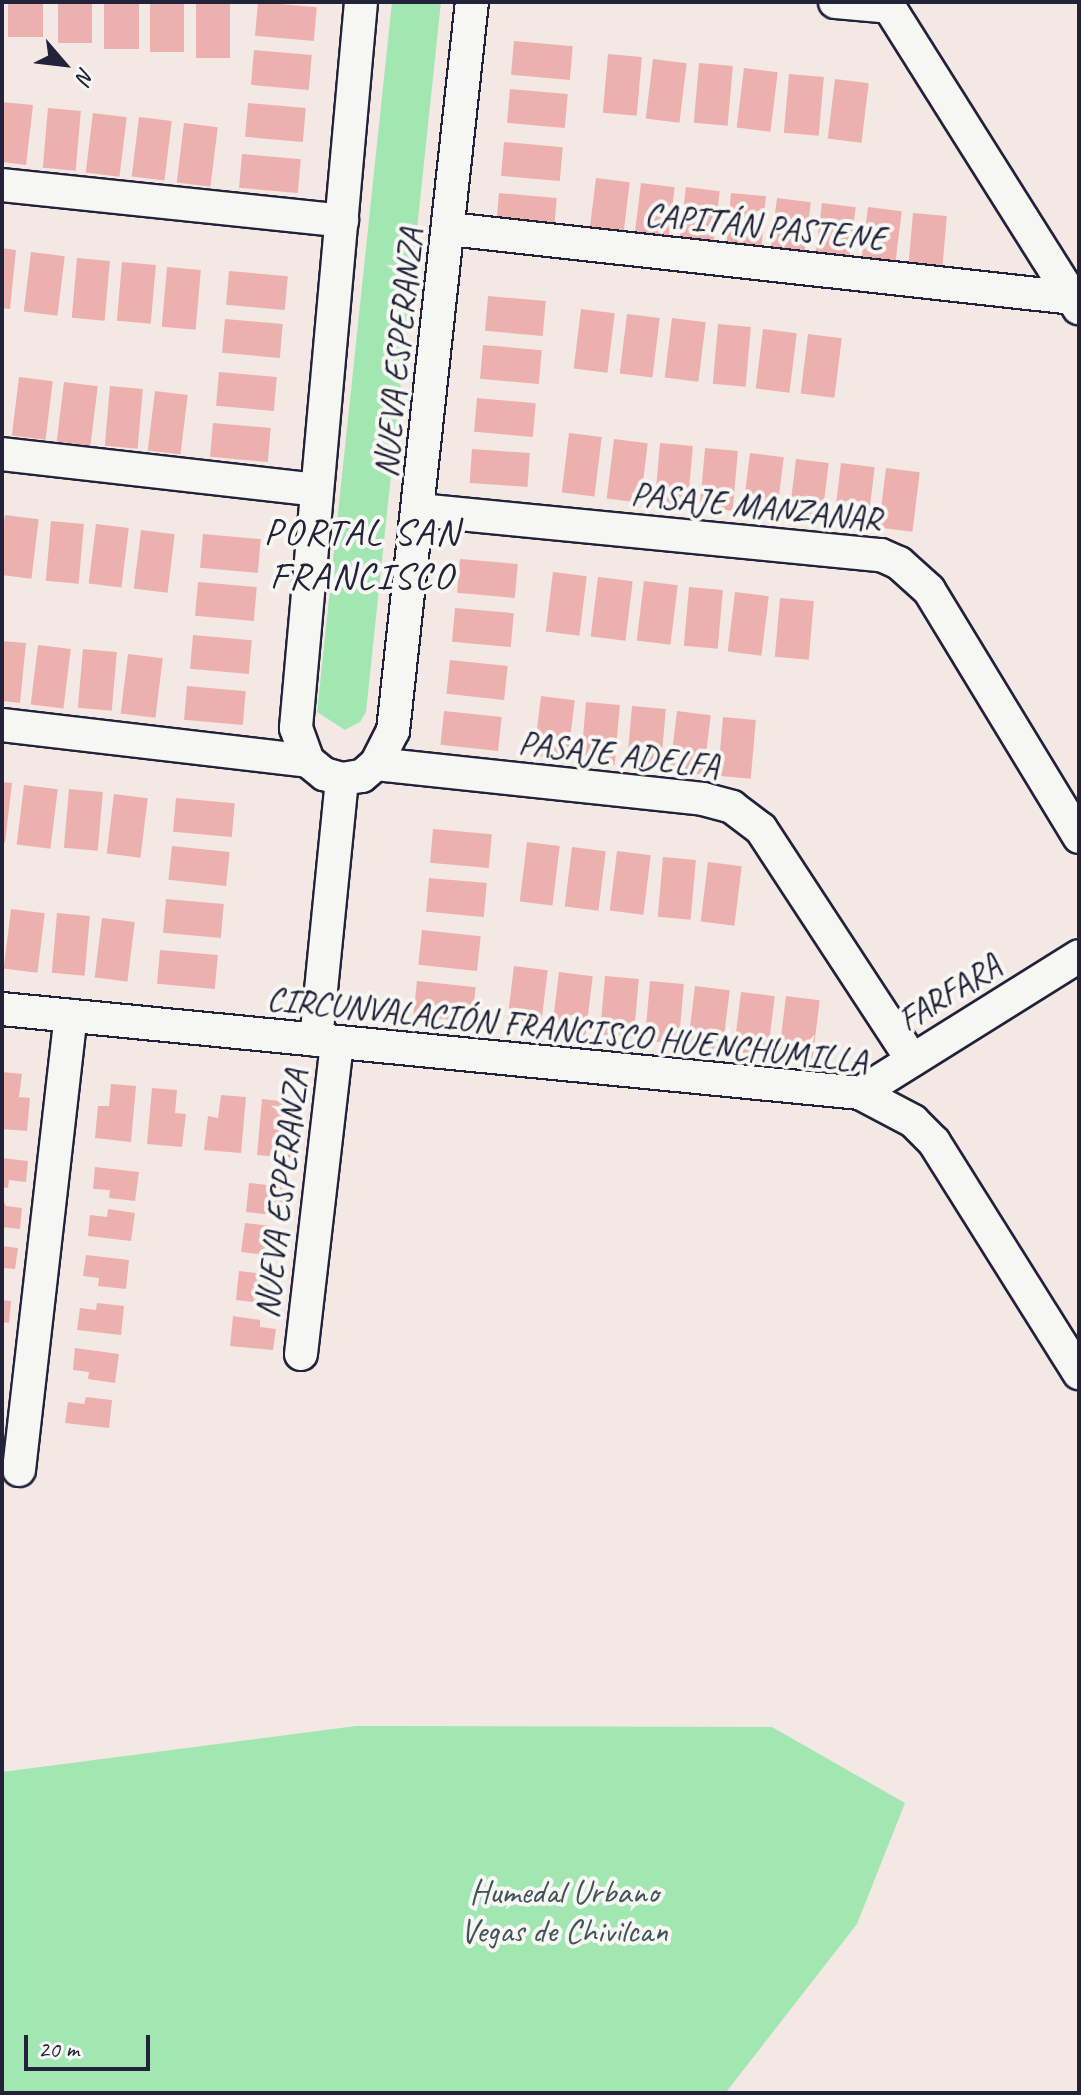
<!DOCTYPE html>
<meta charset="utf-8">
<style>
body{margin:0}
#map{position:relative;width:1081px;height:2095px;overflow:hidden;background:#f4e8e4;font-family:Caveat,sans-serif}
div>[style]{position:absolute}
.green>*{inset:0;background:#a2e7b2}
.building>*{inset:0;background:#ecb1ae;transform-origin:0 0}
.roads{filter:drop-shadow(2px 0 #22223b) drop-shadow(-2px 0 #22223b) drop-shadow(0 2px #22223b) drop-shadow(0 -2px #22223b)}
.minor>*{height:32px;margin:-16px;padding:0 16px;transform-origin:16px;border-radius:16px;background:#f6f6f2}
span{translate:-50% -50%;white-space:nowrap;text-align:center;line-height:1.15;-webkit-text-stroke:8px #f6f6f2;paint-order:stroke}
.street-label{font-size:34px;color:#22223b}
.park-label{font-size:34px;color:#425359}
.quarter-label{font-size:38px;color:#22223b;letter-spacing:2px}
.frame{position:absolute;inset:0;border:4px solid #22223b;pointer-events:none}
.north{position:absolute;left:24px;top:24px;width:80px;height:80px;-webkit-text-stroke:6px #f6f6f2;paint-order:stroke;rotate:118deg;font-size:22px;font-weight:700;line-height:32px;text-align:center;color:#22223b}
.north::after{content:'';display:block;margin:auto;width:28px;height:36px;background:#22223b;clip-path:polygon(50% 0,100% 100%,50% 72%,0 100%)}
.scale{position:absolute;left:24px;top:2035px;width:126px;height:36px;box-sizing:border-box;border:4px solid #22223b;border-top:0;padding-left:10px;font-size:24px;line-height:28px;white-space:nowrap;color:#22223b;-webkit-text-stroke:6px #f6f6f2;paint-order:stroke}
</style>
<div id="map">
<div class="green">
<div style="clip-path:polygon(392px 2px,441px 2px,366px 712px,360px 722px,345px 730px,317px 712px)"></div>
<div style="clip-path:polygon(356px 1726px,772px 1727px,905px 1803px,857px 1924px,727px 2091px,2px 2093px,2px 1772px)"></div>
</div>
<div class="building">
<div style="left:8px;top:2px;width:35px;height:35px"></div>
<div style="left:58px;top:2px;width:34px;height:41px"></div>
<div style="left:104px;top:2px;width:35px;height:47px"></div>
<div style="left:150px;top:2px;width:34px;height:50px"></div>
<div style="left:196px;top:2px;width:34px;height:56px"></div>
<div style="left:258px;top:2px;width:59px;height:34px;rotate:5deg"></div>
<div style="left:514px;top:41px;width:59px;height:34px;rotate:5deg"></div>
<div style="left:254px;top:50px;width:58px;height:35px;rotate:5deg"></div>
<div style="left:608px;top:54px;width:34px;height:59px;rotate:5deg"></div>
<div style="left:653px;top:59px;width:34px;height:60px;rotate:7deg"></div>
<div style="left:699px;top:63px;width:34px;height:60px;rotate:5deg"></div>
<div style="left:744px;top:68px;width:34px;height:60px;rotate:7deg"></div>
<div style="left:789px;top:74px;width:35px;height:59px;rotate:5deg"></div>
<div style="left:835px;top:79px;width:34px;height:60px;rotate:7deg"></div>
<div style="left:510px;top:89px;width:58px;height:34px;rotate:5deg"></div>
<div style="clip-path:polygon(2px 102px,33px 105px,26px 165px,2px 162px)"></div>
<div style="left:248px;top:103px;width:58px;height:34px;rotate:5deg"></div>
<div style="left:48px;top:108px;width:33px;height:60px;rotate:5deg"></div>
<div style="left:93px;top:113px;width:34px;height:60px;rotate:7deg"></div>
<div style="left:139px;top:117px;width:33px;height:60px;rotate:7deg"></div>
<div style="left:184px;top:123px;width:34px;height:60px;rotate:7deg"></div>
<div style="left:504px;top:142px;width:59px;height:34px;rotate:5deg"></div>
<div style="left:242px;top:154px;width:59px;height:34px;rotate:5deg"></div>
<div style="left:596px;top:178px;width:34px;height:60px;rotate:7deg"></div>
<div style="left:641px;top:183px;width:34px;height:60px;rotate:7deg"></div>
<div style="left:686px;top:187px;width:34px;height:60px;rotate:7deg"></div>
<div style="left:499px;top:193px;width:58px;height:34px;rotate:5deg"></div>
<div style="left:731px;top:193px;width:35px;height:59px;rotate:5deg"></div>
<div style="left:777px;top:198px;width:34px;height:60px;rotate:7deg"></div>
<div style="left:822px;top:203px;width:34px;height:60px;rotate:7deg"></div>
<div style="left:868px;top:207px;width:34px;height:60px;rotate:7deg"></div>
<div style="left:913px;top:213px;width:34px;height:59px;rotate:5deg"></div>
<div style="clip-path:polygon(2px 248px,16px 250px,10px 309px,2px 308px)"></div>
<div style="left:31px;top:252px;width:34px;height:60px;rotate:7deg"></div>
<div style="left:77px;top:258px;width:33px;height:60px;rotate:5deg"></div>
<div style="left:122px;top:262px;width:34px;height:59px;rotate:5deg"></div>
<div style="left:167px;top:267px;width:34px;height:60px;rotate:5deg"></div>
<div style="left:229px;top:271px;width:59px;height:34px;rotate:5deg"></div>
<div style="left:488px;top:296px;width:58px;height:35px;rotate:5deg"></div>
<div style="left:581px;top:309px;width:34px;height:60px;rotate:7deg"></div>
<div style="left:627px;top:314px;width:33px;height:60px;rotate:7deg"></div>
<div style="left:672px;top:318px;width:34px;height:60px;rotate:7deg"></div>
<div style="left:225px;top:319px;width:58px;height:34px;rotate:5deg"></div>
<div style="left:718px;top:324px;width:33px;height:60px;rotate:5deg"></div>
<div style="left:763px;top:329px;width:34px;height:60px;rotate:7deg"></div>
<div style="left:808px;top:334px;width:34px;height:60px;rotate:7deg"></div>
<div style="left:483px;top:345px;width:59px;height:34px;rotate:5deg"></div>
<div style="left:219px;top:372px;width:58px;height:34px;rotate:5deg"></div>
<div style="left:19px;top:377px;width:34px;height:59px;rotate:7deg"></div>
<div style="left:64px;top:382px;width:34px;height:60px;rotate:7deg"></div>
<div style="left:110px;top:386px;width:33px;height:60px;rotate:5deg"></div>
<div style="left:155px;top:391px;width:33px;height:60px;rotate:7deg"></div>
<div style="left:477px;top:398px;width:59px;height:34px;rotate:5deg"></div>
<div style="left:213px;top:423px;width:58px;height:34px;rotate:5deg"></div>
<div style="left:569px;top:433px;width:33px;height:60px;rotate:7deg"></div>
<div style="left:614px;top:439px;width:34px;height:60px;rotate:7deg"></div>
<div style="left:660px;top:443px;width:33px;height:60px;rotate:5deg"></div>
<div style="left:705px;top:448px;width:33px;height:60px;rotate:5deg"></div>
<div style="left:472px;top:449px;width:58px;height:34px;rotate:4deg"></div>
<div style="left:750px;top:453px;width:34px;height:60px;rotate:7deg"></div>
<div style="left:796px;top:459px;width:33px;height:60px;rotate:7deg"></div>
<div style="left:841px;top:463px;width:34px;height:59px;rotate:7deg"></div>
<div style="left:886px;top:468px;width:34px;height:60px;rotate:7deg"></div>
<div style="left:5px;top:515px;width:34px;height:60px;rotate:7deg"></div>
<div style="left:51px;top:521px;width:33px;height:60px;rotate:5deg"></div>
<div style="left:96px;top:524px;width:33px;height:60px;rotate:7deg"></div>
<div style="left:141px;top:530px;width:34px;height:59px;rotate:7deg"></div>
<div style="left:203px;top:534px;width:58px;height:34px;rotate:5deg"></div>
<div style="left:460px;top:559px;width:58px;height:34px;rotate:5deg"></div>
<div style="left:553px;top:572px;width:34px;height:60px;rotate:7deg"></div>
<div style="left:598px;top:577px;width:35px;height:60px;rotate:7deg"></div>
<div style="left:644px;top:581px;width:34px;height:60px;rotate:7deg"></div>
<div style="left:198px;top:582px;width:59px;height:34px;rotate:5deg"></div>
<div style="left:689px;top:587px;width:34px;height:59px;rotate:5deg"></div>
<div style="left:735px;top:592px;width:34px;height:60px;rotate:7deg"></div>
<div style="left:780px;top:598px;width:34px;height:59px;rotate:5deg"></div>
<div style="left:455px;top:608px;width:59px;height:34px;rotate:5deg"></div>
<div style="left:193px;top:635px;width:59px;height:34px;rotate:5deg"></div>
<div style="clip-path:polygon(2px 641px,26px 643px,20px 703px,2px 701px)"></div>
<div style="left:38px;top:645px;width:33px;height:60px;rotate:7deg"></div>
<div style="left:83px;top:649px;width:34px;height:59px;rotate:5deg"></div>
<div style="left:128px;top:654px;width:35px;height:60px;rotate:7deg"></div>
<div style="left:450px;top:660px;width:58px;height:34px;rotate:6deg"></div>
<div style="left:187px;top:686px;width:59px;height:34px;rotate:5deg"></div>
<div style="left:541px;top:696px;width:34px;height:60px;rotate:7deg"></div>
<div style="left:586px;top:702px;width:34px;height:60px;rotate:5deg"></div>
<div style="left:632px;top:706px;width:34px;height:59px;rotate:5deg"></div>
<div style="left:444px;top:711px;width:58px;height:34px;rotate:6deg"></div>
<div style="left:677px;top:711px;width:34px;height:60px;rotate:7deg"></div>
<div style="left:723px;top:717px;width:33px;height:59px;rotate:5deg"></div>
<div style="clip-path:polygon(2px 782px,12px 783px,5px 843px,2px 843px)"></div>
<div style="left:24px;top:785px;width:34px;height:60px;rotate:7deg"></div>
<div style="left:69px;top:789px;width:34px;height:59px;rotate:5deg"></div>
<div style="left:114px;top:794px;width:34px;height:60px;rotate:7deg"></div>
<div style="left:176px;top:798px;width:59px;height:34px;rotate:5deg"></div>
<div style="left:433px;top:829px;width:59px;height:34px;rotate:5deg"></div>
<div style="left:527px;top:842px;width:33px;height:60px;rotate:7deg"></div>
<div style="left:172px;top:846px;width:58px;height:34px;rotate:6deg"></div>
<div style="left:572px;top:847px;width:34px;height:60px;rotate:7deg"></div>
<div style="left:617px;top:851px;width:34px;height:60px;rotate:7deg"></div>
<div style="left:663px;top:857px;width:33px;height:60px;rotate:5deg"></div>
<div style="left:708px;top:862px;width:34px;height:60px;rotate:7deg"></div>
<div style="left:429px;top:878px;width:58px;height:34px;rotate:5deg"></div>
<div style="left:166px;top:899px;width:58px;height:34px;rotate:5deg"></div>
<div style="left:11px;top:909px;width:34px;height:60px;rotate:7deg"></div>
<div style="left:57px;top:913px;width:33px;height:60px;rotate:5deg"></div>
<div style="left:102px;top:918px;width:33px;height:60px;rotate:7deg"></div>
<div style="left:422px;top:930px;width:59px;height:35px;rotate:6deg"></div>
<div style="left:160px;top:950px;width:58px;height:34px;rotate:5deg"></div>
<div style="left:514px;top:966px;width:34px;height:60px;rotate:7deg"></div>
<div style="left:559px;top:972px;width:34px;height:60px;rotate:7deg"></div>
<div style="left:605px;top:976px;width:34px;height:59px;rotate:5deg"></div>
<div style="left:417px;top:981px;width:59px;height:35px;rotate:6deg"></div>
<div style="left:650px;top:981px;width:34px;height:60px;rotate:5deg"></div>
<div style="left:695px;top:986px;width:35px;height:60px;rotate:7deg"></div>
<div style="left:741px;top:992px;width:34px;height:60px;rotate:7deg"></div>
<div style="left:786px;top:996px;width:34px;height:59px;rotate:7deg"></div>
<div style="clip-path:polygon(2px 1072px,22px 1074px,19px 1097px,30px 1098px,27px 1131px,2px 1129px)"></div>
<div style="clip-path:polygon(111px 1084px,136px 1086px,131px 1142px,95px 1138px,98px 1106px,109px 1106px)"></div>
<div style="clip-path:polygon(152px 1088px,177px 1090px,175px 1113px,186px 1114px,182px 1147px,147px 1144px)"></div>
<div style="clip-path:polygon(221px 1095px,246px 1097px,241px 1153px,204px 1150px,208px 1116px,218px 1118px)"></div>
<div style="clip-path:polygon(262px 1099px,287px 1102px,285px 1125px,295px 1125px,292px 1158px,257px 1155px)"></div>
<div style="clip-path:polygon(2px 1158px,28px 1161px,26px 1182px,9px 1180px,8px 1188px,2px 1187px)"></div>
<div style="clip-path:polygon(95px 1167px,139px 1172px,135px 1201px,109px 1198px,110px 1190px,93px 1189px)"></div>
<div style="clip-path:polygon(249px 1183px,293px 1188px,291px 1210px,274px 1208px,273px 1215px,246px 1212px)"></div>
<div style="clip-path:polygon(2px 1198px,6px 1206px,22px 1208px,20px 1229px,2px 1227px)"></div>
<div style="clip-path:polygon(108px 1209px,135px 1213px,131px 1241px,88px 1236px,90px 1215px,107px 1217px)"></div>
<div style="clip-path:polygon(245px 1223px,272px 1226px,271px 1234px,287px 1235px,285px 1257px,241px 1252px)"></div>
<div style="clip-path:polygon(2px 1246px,18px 1248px,15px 1269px,2px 1268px)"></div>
<div style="clip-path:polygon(86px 1255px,129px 1260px,126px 1289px,98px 1286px,99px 1278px,83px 1276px)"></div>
<div style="clip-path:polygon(239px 1271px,283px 1276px,280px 1297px,264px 1295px,263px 1303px,236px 1300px)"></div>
<div style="clip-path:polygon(2px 1300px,11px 1301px,9px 1323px,2px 1322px)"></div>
<div style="clip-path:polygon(97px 1303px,124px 1306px,121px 1335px,77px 1330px,80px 1308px,96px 1310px)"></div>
<div style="clip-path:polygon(233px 1316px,260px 1320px,260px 1327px,276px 1329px,273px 1350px,230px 1346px)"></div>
<div style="clip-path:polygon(75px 1348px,119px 1354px,115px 1383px,88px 1379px,89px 1372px,73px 1370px)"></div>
<div style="clip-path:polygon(86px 1397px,112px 1400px,109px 1428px,65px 1423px,68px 1402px,84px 1404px)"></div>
</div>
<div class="roads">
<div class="minor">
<div style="left:361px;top:2px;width:729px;rotate:95.12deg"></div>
<div style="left:296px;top:728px;width:35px;rotate:70deg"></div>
<div style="left:308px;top:761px;width:21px;rotate:39deg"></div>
<div style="left:324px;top:774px;width:19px;rotate:16deg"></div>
<div style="left:342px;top:779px;width:20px;rotate:-9deg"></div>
<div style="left:362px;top:776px;width:18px;rotate:-41deg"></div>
<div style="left:376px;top:764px;width:37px;rotate:-63deg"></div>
<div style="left:393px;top:731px;width:733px;rotate:-83.82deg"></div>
<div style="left:835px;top:2px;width:55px;rotate:5.2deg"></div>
<div style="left:886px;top:2px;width:362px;rotate:57.8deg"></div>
<div style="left:2px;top:185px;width:342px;rotate:6deg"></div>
<div style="left:449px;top:229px;width:628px;rotate:6.31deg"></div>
<div style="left:2px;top:454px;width:316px;rotate:6.5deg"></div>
<div style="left:419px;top:510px;width:464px;rotate:5.6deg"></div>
<div style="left:881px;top:555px;width:20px;rotate:24deg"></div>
<div style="left:899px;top:563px;width:40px;rotate:42deg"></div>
<div style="left:929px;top:590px;width:289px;rotate:58.7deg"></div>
<div style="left:2px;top:725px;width:308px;rotate:6.7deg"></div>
<div style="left:376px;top:764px;width:329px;rotate:6.1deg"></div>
<div style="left:703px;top:799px;width:30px;rotate:15deg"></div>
<div style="left:732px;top:807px;width:36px;rotate:37deg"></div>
<div style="left:761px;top:829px;width:276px;rotate:56.8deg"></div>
<div style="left:2px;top:1009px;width:862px;rotate:5.59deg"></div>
<div style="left:860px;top:1093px;width:60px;rotate:27.8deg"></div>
<div style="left:913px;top:1121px;width:30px;rotate:45deg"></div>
<div style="left:934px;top:1142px;width:273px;rotate:57.9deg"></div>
<div style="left:316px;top:1040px;width:262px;rotate:-84.3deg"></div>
<div style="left:860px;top:1093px;width:258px;rotate:-32deg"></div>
<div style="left:301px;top:1354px;width:314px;rotate:-83.4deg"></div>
<div style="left:19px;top:1470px;width:457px;rotate:-83.5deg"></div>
</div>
</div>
<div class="street-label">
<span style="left:765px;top:226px;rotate:6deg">CAPITÁN PASTENE</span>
<span style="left:398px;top:353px;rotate:-84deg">NUEVA ESPERANZA</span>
<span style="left:756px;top:506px;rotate:6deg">PASAJE MANZANAR</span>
<span style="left:619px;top:754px;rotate:7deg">PASAJE ADELFA</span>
<span style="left:949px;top:992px;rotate:-32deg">FARFARA</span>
<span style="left:567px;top:1029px;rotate:6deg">CIRCUNVALACIÓN FRANCISCO HUENCHUMILLA</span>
<span style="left:281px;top:1194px;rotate:-83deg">NUEVA ESPERANZA</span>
</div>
<div class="park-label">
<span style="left:564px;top:1911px">Humedal Urbano<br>Vegas de Chivilcan</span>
</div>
<div class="quarter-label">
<span style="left:362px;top:554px">PORTAL SAN<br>FRANCISCO</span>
</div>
<div class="frame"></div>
<div class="north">N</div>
<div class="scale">20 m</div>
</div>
